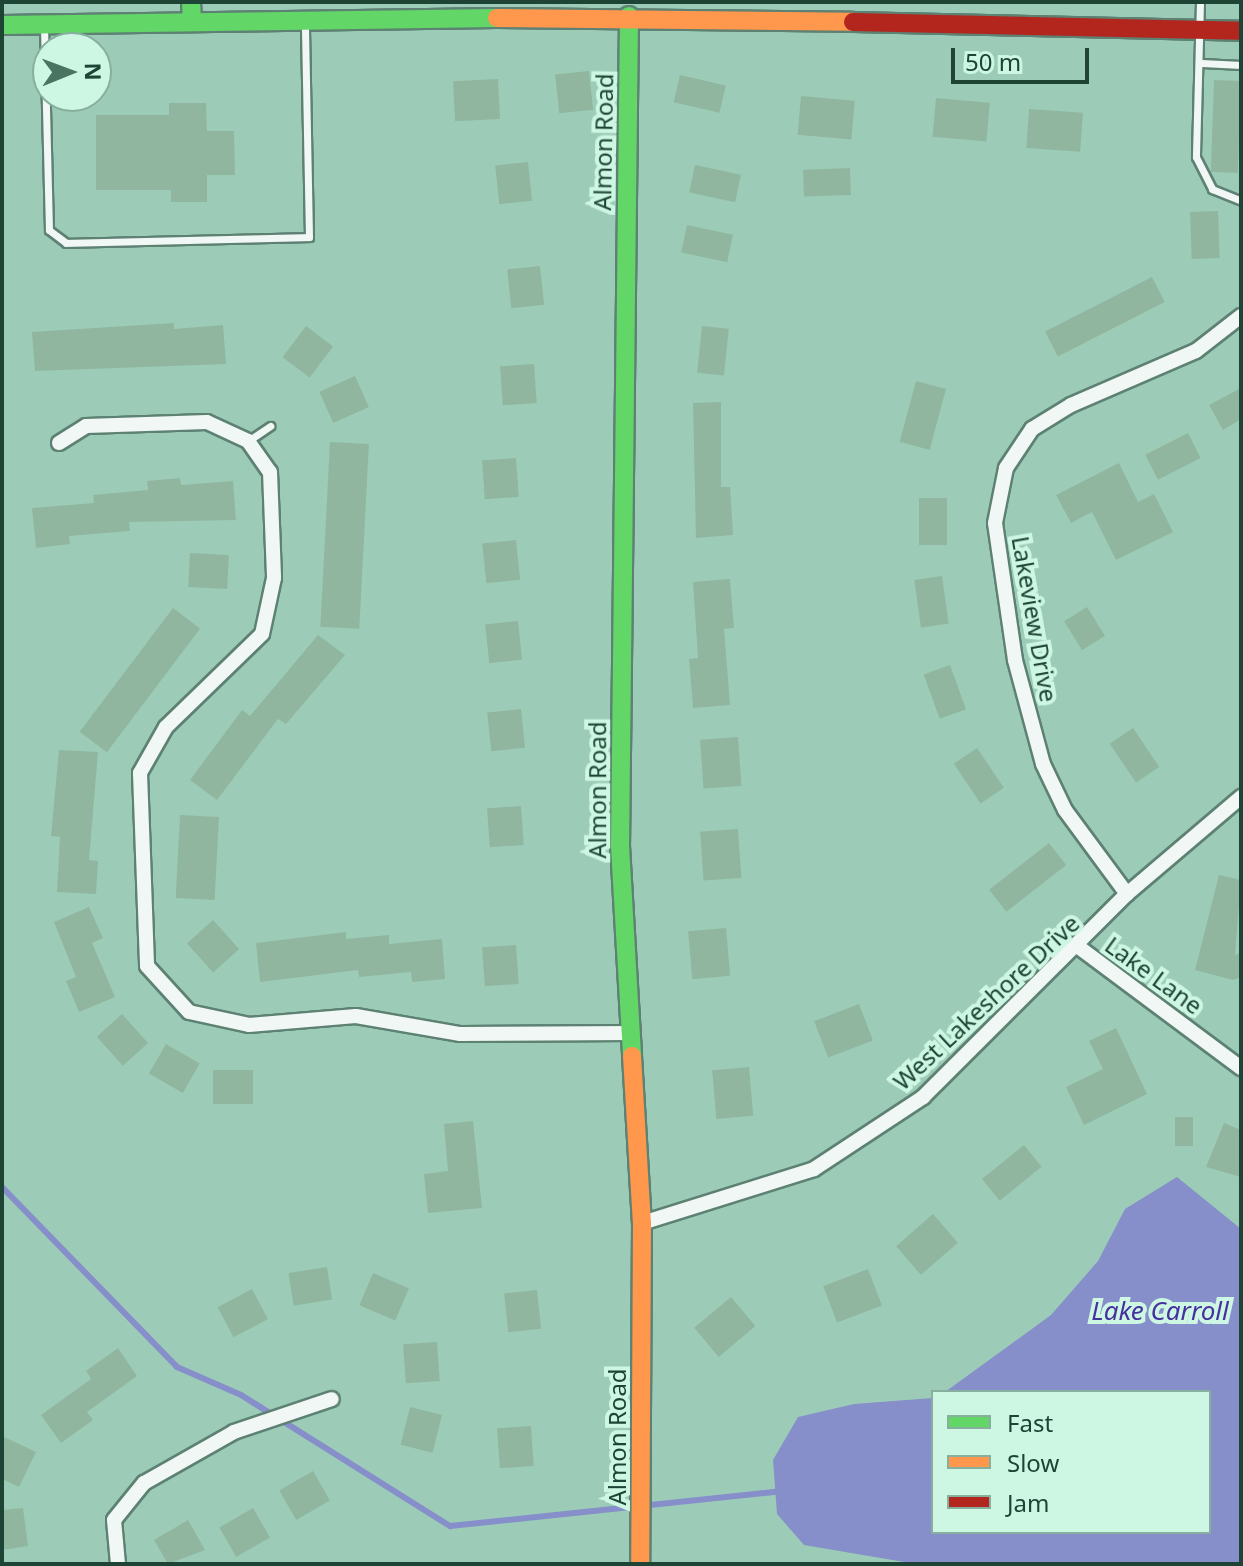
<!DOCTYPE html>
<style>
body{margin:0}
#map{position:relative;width:1243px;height:1566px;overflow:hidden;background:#9cccb7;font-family:"Noto Sans",sans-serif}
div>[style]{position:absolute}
.water>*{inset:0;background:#868fc9}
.stream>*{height:6px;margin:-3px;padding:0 3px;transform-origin:3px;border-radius:3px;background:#868fc9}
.building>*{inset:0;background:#91b69f;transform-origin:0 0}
.roads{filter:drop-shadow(2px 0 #5d8173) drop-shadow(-2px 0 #5d8173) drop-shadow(0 2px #5d8173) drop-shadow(0 -2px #5d8173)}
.lane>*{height:7px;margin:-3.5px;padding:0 3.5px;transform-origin:3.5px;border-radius:3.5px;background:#f0f7f4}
.street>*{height:14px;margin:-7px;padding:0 7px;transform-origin:7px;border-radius:7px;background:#f0f7f4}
.fast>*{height:18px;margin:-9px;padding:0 9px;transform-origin:9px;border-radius:9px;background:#63d668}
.slow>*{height:18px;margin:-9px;padding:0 9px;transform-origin:9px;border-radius:9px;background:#ff974d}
.jam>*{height:18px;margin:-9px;padding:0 9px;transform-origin:9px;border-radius:9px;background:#b3261e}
span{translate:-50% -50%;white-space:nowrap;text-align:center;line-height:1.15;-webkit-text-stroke:8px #cdf7e3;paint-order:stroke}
.street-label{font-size:24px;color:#1e4435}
.water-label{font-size:26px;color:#46319e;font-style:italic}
.frame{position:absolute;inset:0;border:4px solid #1e4435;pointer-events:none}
.legend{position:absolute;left:931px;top:1390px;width:280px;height:144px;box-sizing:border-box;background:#cdf7e3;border:2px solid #87af9d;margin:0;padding:10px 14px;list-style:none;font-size:24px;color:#1e4435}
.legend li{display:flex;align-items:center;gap:16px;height:40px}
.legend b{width:40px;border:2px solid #87af9d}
.north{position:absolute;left:32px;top:32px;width:80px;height:80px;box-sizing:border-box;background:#cdf7e3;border:2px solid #87af9d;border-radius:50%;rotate:89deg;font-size:22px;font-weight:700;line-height:32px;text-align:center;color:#1e4435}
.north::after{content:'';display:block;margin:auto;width:28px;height:36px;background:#4a7462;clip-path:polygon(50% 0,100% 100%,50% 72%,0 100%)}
.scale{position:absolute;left:951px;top:48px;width:138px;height:36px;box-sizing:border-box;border:4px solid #1e4435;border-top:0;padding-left:10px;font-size:24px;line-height:28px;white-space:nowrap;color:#1e4435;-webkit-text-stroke:6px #cdf7e3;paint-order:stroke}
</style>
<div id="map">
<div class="water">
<div style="clip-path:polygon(1177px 1177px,1241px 1229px,1241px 1564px,916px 1564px,804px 1545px,777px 1514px,773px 1460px,798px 1417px,854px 1404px,933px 1398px,933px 1532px,1209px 1532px,1209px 1392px,945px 1392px,1051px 1315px,1098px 1261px,1125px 1209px)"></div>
</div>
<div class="stream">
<div style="left:2px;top:1187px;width:251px;rotate:45.8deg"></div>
<div style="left:177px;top:1367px;width:70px;rotate:23.6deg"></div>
<div style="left:241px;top:1395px;width:247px;rotate:32.1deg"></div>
<div style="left:450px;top:1526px;width:333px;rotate:-6deg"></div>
</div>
<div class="building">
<div style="left:589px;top:71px;width:39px;height:34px;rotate:84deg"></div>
<div style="left:680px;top:75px;width:47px;height:28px;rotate:13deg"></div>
<div style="left:498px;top:79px;width:40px;height:45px;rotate:87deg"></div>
<div style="left:1214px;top:80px;width:27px;height:92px;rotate:2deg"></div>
<div style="left:801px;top:96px;width:54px;height:39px;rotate:5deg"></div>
<div style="left:936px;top:98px;width:54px;height:39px;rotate:5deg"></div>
<div style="clip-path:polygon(169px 103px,206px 103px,207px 131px,234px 131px,235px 175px,207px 175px,207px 202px,171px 202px,171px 190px,96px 190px,96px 115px,169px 115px)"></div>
<div style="left:1029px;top:109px;width:54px;height:39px;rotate:4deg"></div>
<div style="left:528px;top:162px;width:39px;height:33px;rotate:84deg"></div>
<div style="left:695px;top:165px;width:47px;height:28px;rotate:12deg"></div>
<div style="left:850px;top:168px;width:27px;height:47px;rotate:88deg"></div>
<div style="left:1218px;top:211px;width:47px;height:28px;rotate:88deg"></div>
<div style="left:687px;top:225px;width:47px;height:28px;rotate:12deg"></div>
<div style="left:540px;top:266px;width:39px;height:33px;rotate:84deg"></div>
<div style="left:1152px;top:277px;width:28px;height:120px;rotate:63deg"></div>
<div style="clip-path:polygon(174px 323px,174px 329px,223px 325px,226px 364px,35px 371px,32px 332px)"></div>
<div style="left:306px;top:326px;width:34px;height:39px;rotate:37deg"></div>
<div style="left:702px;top:326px;width:27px;height:47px;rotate:6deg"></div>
<div style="left:534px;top:364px;width:39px;height:34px;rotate:86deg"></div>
<div style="left:355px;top:376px;width:34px;height:39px;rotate:66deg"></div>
<div style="left:916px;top:381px;width:31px;height:63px;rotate:15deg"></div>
<div style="clip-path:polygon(1241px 388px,1241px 419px,1223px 430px,1209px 405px)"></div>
<div style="clip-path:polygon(721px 402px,721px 487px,730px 487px,733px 535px,696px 538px,693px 403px)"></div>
<div style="left:1188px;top:433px;width:28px;height:48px;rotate:63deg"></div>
<div style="left:330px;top:442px;width:39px;height:185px;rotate:3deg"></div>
<div style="left:516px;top:458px;width:39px;height:34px;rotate:86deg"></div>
<div style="clip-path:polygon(1119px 463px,1138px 502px,1154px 494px,1173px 532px,1116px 560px,1092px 512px,1071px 523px,1056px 495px)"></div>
<div style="clip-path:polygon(180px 478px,181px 485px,233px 481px,236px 520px,129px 522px,130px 531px,69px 536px,70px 544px,36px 548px,32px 508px,94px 503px,93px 495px,148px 490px,147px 481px)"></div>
<div style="left:919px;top:498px;width:28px;height:47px"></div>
<div style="left:516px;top:540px;width:40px;height:34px;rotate:84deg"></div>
<div style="left:190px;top:553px;width:39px;height:34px;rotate:3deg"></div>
<div style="left:942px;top:576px;width:48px;height:28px;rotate:82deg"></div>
<div style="clip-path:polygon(730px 579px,734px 628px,724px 629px,730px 705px,693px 708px,689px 659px,698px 658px,693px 582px)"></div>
<div style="left:1087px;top:607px;width:34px;height:27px;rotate:58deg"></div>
<div style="left:173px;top:608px;width:34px;height:155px;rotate:37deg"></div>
<div style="left:518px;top:621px;width:39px;height:33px;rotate:84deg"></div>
<div style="clip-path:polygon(318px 635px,345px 655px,286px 724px,278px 719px,217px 800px,190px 780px,242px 710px,250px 716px)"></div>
<div style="left:950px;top:665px;width:47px;height:28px;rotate:70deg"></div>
<div style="left:521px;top:709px;width:39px;height:34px;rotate:84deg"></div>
<div style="left:1133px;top:728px;width:47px;height:28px;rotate:56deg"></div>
<div style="left:738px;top:737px;width:49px;height:38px;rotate:86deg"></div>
<div style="left:977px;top:748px;width:48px;height:28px;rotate:56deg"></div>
<div style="clip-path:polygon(59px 750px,98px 752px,89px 860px,98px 861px,96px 894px,57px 892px,60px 837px,51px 836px)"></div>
<div style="left:521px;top:806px;width:39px;height:34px;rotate:86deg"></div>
<div style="left:180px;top:815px;width:39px;height:83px;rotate:3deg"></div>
<div style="left:738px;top:829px;width:49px;height:38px;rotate:86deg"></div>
<div style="left:1049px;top:843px;width:28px;height:76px;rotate:52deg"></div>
<div style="clip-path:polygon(1219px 875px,1241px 880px,1235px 955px,1241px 953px,1241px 977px,1233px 980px,1195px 970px)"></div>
<div style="clip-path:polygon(89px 907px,103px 938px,92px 943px,115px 997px,79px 1012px,66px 981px,76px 977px,54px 922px)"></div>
<div style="left:213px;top:920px;width:39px;height:35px;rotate:48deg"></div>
<div style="left:726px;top:928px;width:48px;height:38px;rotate:85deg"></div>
<div style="clip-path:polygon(346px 932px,346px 939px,389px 935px,389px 944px,442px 939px,445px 979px,412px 982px,411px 972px,359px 977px,358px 970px,260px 982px,256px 943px)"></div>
<div style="left:516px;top:945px;width:39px;height:34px;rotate:86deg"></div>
<div style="left:859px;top:1004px;width:39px;height:48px;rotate:69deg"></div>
<div style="left:122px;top:1014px;width:39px;height:34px;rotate:48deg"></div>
<div style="clip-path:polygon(1116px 1028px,1147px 1094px,1084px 1125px,1066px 1087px,1103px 1069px,1089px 1041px)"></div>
<div style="left:166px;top:1044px;width:39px;height:34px;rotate:30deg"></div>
<div style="left:749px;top:1067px;width:49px;height:37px;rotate:85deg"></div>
<div style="left:213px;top:1070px;width:40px;height:34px"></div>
<div style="left:1175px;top:1117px;width:18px;height:29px"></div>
<div style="clip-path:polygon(473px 1121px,482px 1208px,428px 1213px,424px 1174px,448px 1171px,444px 1124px)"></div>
<div style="clip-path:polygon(1224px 1123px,1241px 1130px,1241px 1177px,1206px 1167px)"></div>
<div style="left:1024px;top:1145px;width:28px;height:54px;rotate:51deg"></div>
<div style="left:933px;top:1214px;width:38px;height:49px;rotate:49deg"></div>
<div style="left:327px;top:1267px;width:33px;height:39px;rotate:81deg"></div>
<div style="left:868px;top:1269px;width:39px;height:48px;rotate:69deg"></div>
<div style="left:373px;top:1273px;width:39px;height:35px;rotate:23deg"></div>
<div style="left:252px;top:1289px;width:34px;height:39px;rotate:62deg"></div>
<div style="left:537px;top:1290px;width:39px;height:33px;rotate:84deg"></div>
<div style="left:731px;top:1297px;width:38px;height:48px;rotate:50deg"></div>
<div style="left:437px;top:1342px;width:39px;height:34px;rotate:86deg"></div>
<div style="clip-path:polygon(118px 1348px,137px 1376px,87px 1412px,93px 1420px,61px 1443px,41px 1415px,91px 1379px,86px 1371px)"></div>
<div style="left:410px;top:1407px;width:33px;height:39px;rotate:14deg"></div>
<div style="left:531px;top:1426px;width:40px;height:34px;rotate:86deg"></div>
<div style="clip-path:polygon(2px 1436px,36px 1452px,19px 1487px,2px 1479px)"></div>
<div style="left:313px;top:1471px;width:34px;height:39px;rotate:60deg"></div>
<div style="clip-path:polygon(23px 1508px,28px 1546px,2px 1550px,2px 1510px)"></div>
<div style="left:253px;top:1508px;width:34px;height:39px;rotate:60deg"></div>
<div style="clip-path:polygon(188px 1520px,205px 1550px,168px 1564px,154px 1540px)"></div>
</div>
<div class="roads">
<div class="lane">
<div style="left:1200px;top:2px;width:155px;rotate:91.5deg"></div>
<div style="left:1196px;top:157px;width:36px;rotate:63deg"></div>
<div style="left:1212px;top:189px;width:31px;rotate:22deg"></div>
<div style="left:44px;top:26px;width:204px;rotate:88.6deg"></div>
<div style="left:49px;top:230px;width:21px;rotate:37deg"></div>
<div style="left:66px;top:243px;width:243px;rotate:-1.4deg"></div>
<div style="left:309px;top:237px;width:214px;rotate:-91.1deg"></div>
<div style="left:1202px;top:63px;width:39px;rotate:3deg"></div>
<div style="left:248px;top:441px;width:27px;rotate:-34deg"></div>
</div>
<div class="street">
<div style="left:59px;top:443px;width:32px;rotate:-32deg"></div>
<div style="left:86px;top:426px;width:121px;rotate:-1.9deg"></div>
<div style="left:207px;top:422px;width:45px;rotate:24.9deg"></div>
<div style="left:248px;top:441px;width:38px;rotate:55deg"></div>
<div style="left:270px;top:472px;width:106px;rotate:87.8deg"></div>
<div style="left:274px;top:578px;width:57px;rotate:102.1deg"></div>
<div style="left:262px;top:634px;width:134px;rotate:135.9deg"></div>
<div style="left:166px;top:727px;width:53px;rotate:119.5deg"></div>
<div style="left:140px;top:773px;width:193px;rotate:87.9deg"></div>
<div style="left:147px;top:966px;width:62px;rotate:47.6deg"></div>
<div style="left:189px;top:1012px;width:61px;rotate:12.2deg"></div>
<div style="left:249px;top:1025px;width:107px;rotate:-4.8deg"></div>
<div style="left:356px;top:1016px;width:106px;rotate:9.8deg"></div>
<div style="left:460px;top:1034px;width:171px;rotate:-0.3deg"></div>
<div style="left:1127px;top:894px;width:104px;rotate:-126.4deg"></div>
<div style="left:1065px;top:810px;width:51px;rotate:-115.6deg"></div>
<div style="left:1043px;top:764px;width:108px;rotate:-105.1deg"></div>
<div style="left:1015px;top:660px;width:138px;rotate:-98.3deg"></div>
<div style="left:995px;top:523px;width:56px;rotate:-78.7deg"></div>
<div style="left:1006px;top:468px;width:47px;rotate:-56.3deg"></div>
<div style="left:1032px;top:429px;width:46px;rotate:-31.6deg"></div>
<div style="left:1071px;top:405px;width:136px;rotate:-23.4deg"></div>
<div style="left:1196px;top:351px;width:57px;rotate:-37.9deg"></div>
<div style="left:1080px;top:948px;width:201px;rotate:36.7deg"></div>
<div style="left:642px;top:1223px;width:180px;rotate:-17.4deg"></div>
<div style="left:814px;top:1169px;width:131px;rotate:-33.4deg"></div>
<div style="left:923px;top:1097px;width:288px;rotate:-44.9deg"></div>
<div style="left:1127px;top:894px;width:150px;rotate:-40.4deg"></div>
<div style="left:118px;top:1564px;width:44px;rotate:-95.2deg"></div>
<div style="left:114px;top:1520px;width:48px;rotate:-51deg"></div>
<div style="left:144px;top:1483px;width:103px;rotate:-29.5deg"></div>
<div style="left:234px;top:1432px;width:103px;rotate:-18.6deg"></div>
</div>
<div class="fast">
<div style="left:191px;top:2px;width:20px;rotate:87deg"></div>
<div style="left:629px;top:16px;width:830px;rotate:90.62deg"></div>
<div style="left:620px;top:846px;width:210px;rotate:86.7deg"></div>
<div style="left:2px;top:25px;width:495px;rotate:-0.8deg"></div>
</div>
<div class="slow">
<div style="left:497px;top:18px;width:356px;rotate:0.6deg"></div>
<div style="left:632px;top:1056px;width:167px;rotate:86.6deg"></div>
<div style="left:642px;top:1223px;width:341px;rotate:90.3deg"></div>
</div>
<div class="jam">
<div style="left:853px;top:22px;width:388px;rotate:1.3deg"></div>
</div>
</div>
<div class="street-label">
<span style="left:603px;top:142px;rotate:-89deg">Almon Road</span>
<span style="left:1035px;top:619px;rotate:80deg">Lakeview Drive</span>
<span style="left:597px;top:790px;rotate:-90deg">Almon Road</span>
<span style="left:1154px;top:975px;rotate:36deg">Lake Lane</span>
<span style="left:986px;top:1002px;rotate:-43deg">West Lakeshore Drive</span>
<span style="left:617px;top:1437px;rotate:-90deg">Almon Road</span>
</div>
<div class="water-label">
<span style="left:1160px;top:1311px">Lake Carroll</span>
</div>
<div class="frame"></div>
<ul class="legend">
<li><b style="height:10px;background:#63d668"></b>Fast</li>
<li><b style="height:10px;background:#ff974d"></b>Slow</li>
<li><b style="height:10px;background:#b3261e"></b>Jam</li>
</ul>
<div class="north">N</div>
<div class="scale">50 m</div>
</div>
